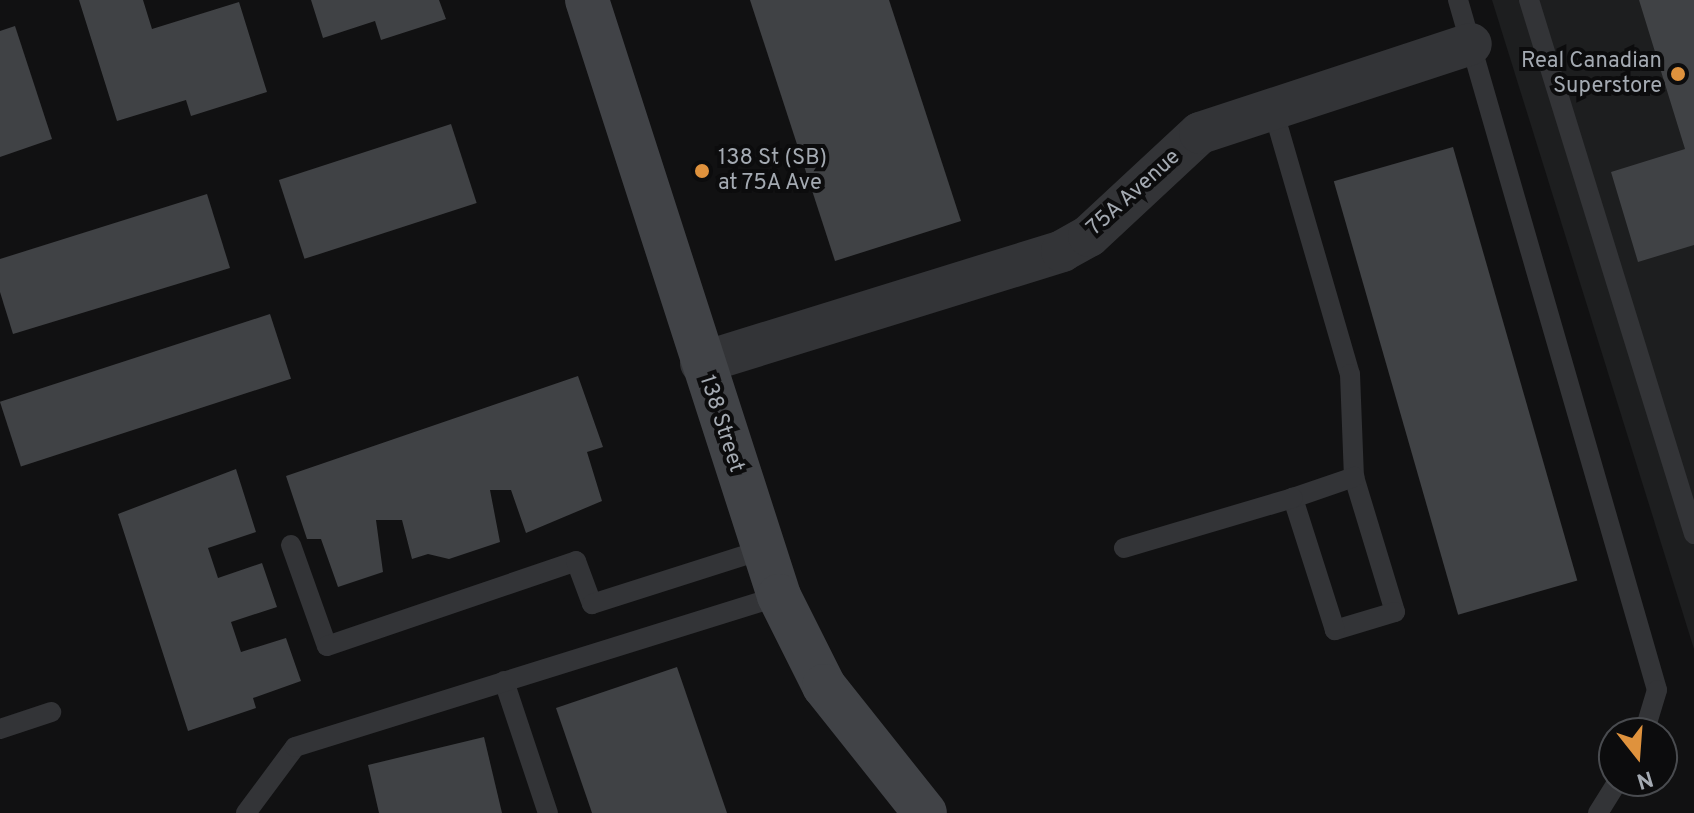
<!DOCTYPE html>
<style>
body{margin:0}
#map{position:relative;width:1694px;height:813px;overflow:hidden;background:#111112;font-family:Overpass,sans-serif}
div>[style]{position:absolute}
.built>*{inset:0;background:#1d1e1f}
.building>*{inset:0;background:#404245;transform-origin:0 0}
.service>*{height:20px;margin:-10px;padding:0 10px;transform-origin:10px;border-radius:10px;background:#333437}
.minor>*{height:42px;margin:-21px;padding:0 21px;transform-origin:21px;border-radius:21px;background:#333437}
.secondary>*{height:44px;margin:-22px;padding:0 22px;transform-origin:22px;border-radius:22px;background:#414347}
.dots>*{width:22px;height:22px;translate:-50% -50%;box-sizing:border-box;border:4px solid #0c0c0d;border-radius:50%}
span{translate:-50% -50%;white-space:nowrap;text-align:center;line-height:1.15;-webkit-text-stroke:8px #0c0c0d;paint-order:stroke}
.poi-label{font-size:22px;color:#a4aab2}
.right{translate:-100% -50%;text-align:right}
.left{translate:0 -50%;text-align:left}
.street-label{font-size:22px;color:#a4aab2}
.north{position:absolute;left:1598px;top:717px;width:80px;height:80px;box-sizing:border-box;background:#0c0c0d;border:2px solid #494b4f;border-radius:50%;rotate:163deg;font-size:22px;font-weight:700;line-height:32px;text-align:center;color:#a4aab2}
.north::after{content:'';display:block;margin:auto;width:28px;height:36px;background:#df923d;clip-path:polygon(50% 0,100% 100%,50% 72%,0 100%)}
</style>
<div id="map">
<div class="built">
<div style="clip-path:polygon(1492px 0,1694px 0,1694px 649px)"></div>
</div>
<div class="building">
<div style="clip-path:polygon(79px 0,143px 0,152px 29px,239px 2px,267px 92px,191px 116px,186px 100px,117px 121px)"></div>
<div style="clip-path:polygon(311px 0,439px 0,446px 19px,381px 40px,375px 21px,323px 38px)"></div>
<div style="clip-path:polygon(750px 0,889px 0,961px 221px,835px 261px)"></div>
<div style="clip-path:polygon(1639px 0,1694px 0,1694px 245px,1638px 262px,1611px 172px,1685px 149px)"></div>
<div style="clip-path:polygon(15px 26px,52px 139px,0 157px,0 31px)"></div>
<div style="left:451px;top:124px;width:83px;height:181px;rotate:72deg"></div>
<div style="left:1453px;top:147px;width:451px;height:124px;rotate:74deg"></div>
<div style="clip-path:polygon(207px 194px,230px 268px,13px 334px,0 292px,0 259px)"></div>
<div style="left:270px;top:314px;width:68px;height:284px;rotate:72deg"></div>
<div style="clip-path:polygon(578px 376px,603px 447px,587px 452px,602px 501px,526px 533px,511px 490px,490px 490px,500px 542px,449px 559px,428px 554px,412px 559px,402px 520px,376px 520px,383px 572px,338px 587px,321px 539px,307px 539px,286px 476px)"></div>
<div style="clip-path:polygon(236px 469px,256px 532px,208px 548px,218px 578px,262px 563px,277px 607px,231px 622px,241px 652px,286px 638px,301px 681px,253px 698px,256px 708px,188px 731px,118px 514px)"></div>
<div style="clip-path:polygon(677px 667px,727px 813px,592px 813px,556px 708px)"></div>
<div style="clip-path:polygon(484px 737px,502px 813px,379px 813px,368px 765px)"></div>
</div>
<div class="service">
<div style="left:1458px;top:0;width:718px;rotate:73.91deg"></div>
<div style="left:1657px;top:690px;width:45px;rotate:106.8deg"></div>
<div style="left:1529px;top:0;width:559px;rotate:72.83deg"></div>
<div style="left:1272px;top:106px;width:279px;rotate:73.8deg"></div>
<div style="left:1350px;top:374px;width:103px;rotate:87.8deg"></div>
<div style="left:1354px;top:477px;width:141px;rotate:73.1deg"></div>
<div style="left:1395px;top:612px;width:63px;rotate:163.3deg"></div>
<div style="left:1335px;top:630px;width:139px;rotate:-107.7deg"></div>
<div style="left:1293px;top:498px;width:65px;rotate:-19deg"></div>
<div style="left:291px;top:545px;width:107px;rotate:70.4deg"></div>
<div style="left:327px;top:646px;width:263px;rotate:-18.8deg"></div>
<div style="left:576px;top:561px;width:46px;rotate:69.6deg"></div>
<div style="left:592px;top:604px;width:177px;rotate:-17.7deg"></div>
<div style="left:1124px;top:548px;width:176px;rotate:-16.5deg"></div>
<div style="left:504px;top:681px;width:139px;rotate:71.6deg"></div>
<div style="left:0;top:729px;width:54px;rotate:-18.4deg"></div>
<div style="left:246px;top:813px;width:82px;rotate:-53.4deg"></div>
<div style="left:295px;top:747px;width:507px;rotate:-17.33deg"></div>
<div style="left:1598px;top:813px;width:38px;rotate:-58deg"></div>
</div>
<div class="minor">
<div style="left:701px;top:363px;width:378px;rotate:-17.2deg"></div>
<div style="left:1062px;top:251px;width:31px;rotate:-29deg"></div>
<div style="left:1089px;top:236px;width:151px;rotate:-42.9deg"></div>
<div style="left:1200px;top:133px;width:285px;rotate:-18.2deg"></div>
</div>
<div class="secondary">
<div style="left:587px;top:0;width:626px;rotate:72.14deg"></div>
<div style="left:779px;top:596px;width:101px;rotate:63.4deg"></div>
<div style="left:824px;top:686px;width:162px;rotate:51.5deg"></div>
</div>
<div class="dots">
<div style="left:1678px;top:74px;background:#df923d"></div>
<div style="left:702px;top:171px;background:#df923d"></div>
</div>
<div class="poi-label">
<span class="right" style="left:1662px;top:74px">Real Canadian<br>Superstore</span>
<span class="left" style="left:718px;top:171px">138 St (SB)<br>at 75A Ave</span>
</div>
<div class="street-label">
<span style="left:1134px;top:193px;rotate:-42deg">75A Avenue</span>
<span style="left:721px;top:424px;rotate:72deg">138 Street</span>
</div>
<div class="north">N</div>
</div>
